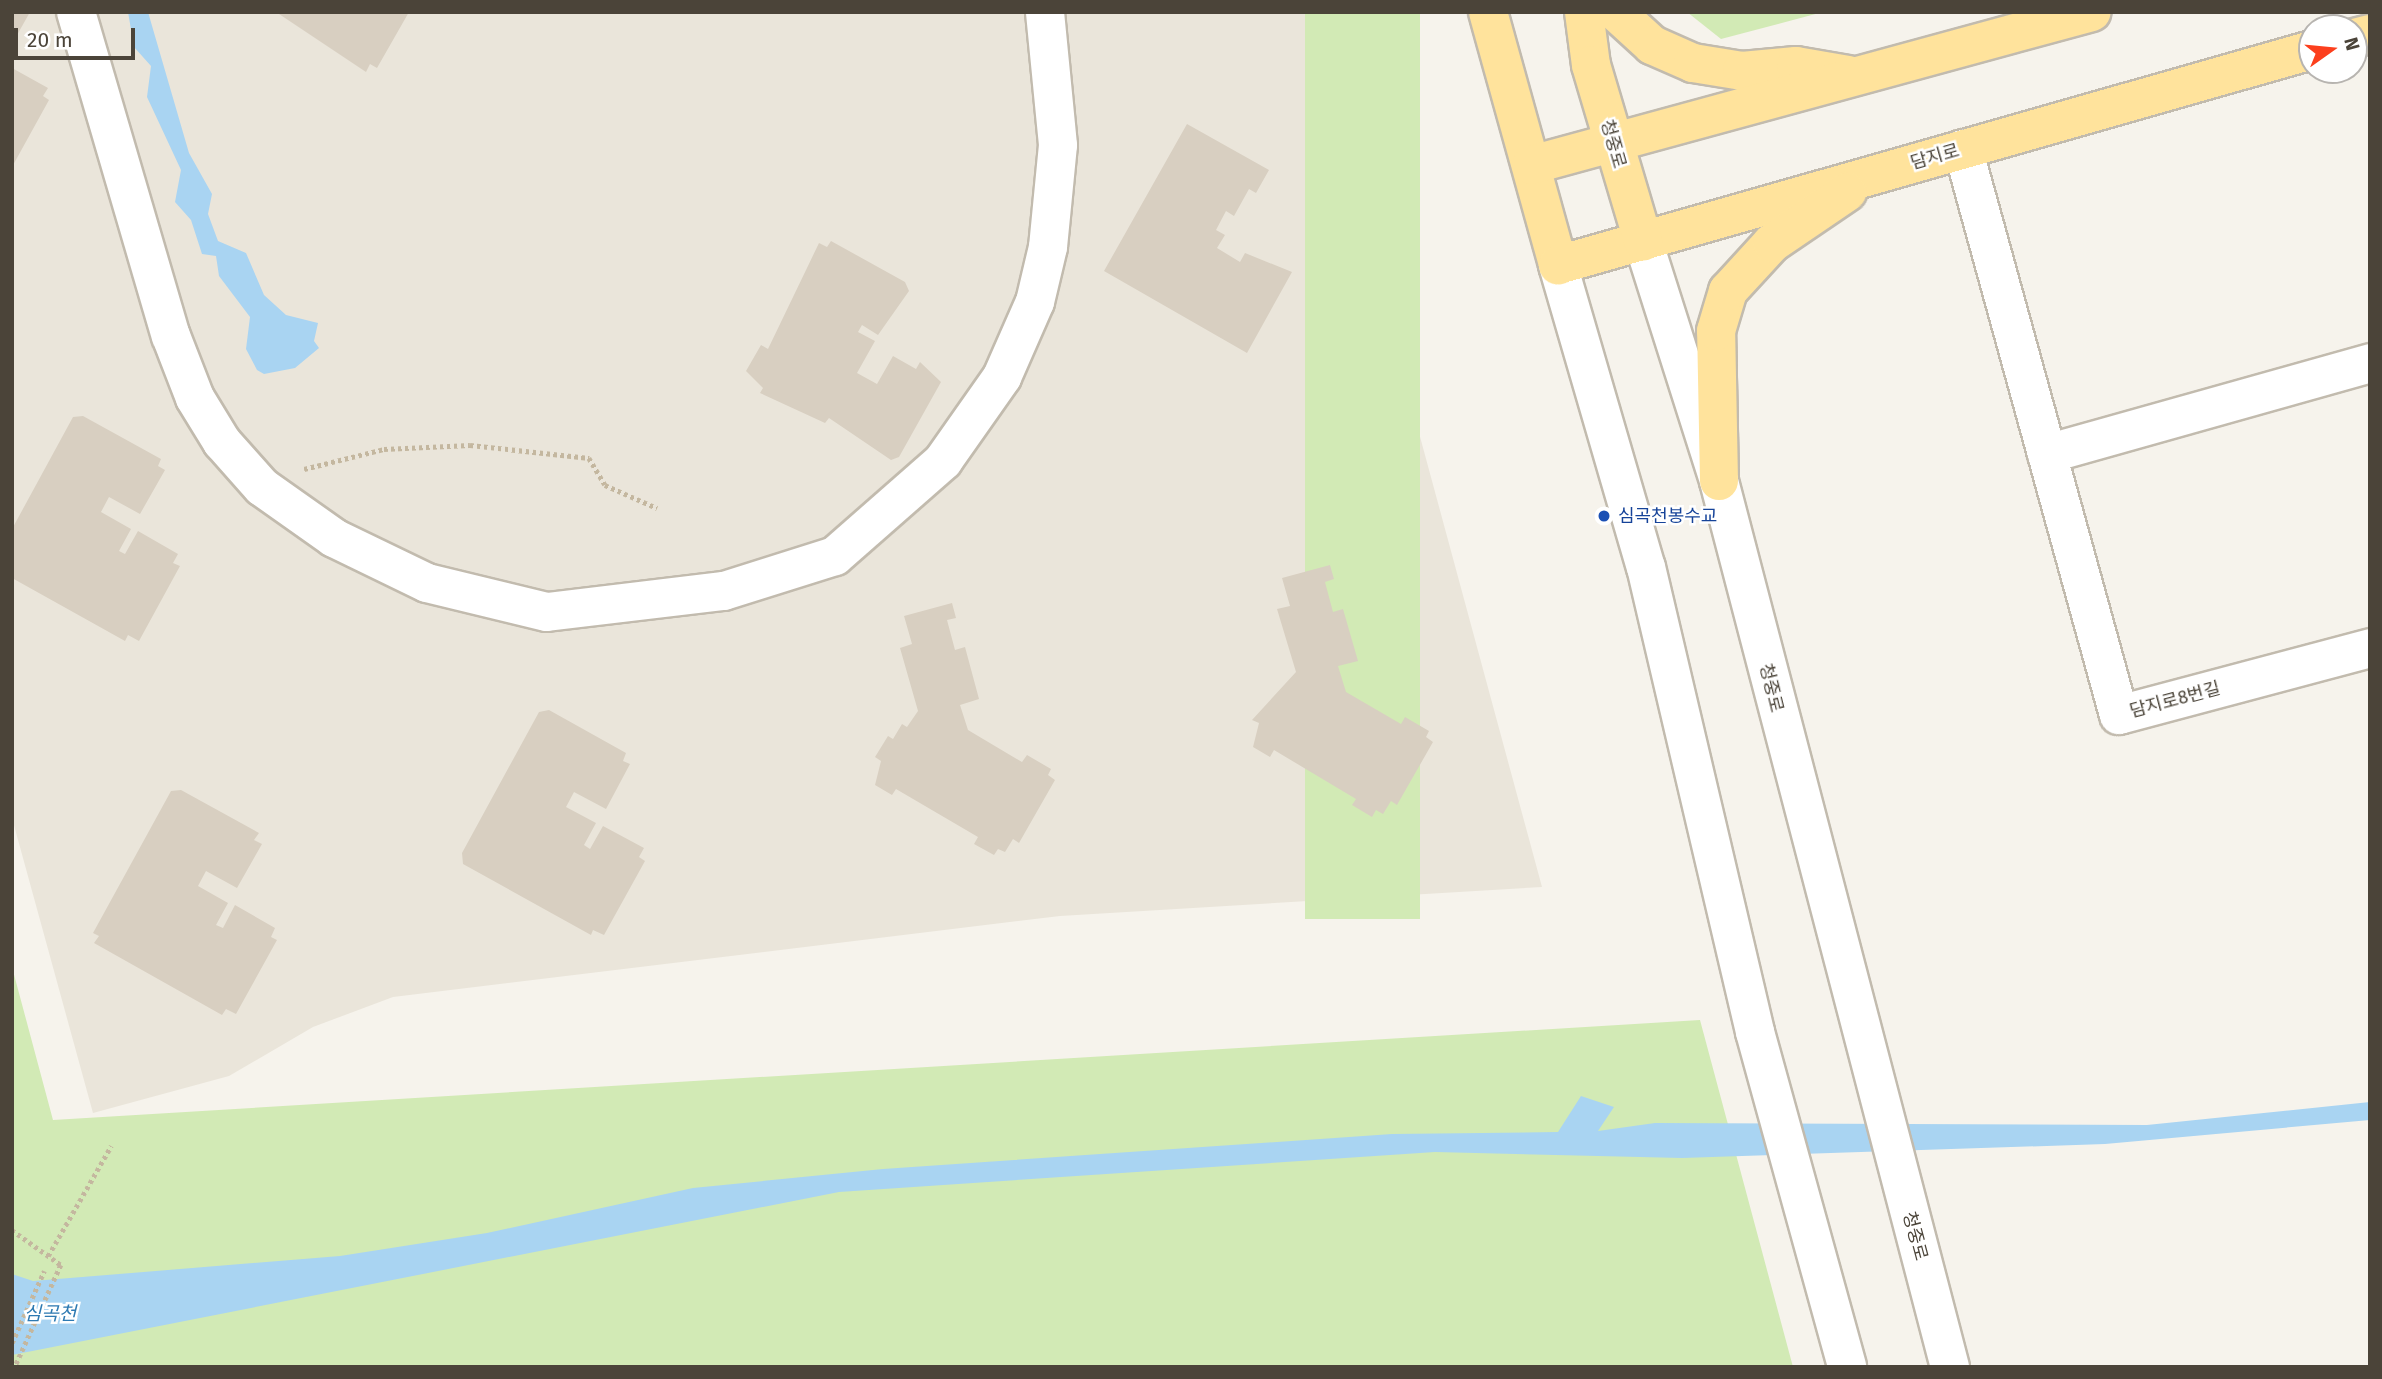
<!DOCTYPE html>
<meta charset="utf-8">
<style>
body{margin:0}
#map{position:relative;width:2382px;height:1379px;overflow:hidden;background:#f6f3ec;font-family:"Fira Sans","Noto Sans KR",sans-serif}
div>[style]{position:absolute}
.residential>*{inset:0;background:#eae5da}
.green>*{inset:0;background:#d2eab5;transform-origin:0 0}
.water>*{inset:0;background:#a9d4f2}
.building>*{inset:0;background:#d8cfc1}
.path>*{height:4.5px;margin-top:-2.25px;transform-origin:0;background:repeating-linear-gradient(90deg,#c4b79f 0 3.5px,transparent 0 7px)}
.roads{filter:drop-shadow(2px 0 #c2bbae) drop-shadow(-2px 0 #c2bbae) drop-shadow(0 2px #c2bbae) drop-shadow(0 -2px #c2bbae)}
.minor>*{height:38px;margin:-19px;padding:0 19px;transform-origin:19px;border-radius:19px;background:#fff}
.major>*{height:38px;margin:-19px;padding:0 19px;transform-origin:19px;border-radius:19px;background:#ffe39c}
.dots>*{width:19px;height:19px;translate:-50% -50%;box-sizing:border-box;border:4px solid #fff;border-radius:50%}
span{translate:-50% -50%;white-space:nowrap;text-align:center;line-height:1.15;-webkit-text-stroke:5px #fff;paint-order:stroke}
.street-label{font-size:18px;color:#4b4439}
.transit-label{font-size:18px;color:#164399}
.left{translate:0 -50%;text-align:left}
.water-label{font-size:19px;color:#2e7ab2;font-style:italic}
.frame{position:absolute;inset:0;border:14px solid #4b4439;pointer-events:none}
.north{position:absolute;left:2298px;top:14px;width:70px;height:70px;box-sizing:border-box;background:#fff;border:2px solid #b7b4b0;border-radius:50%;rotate:75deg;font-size:19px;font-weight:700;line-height:28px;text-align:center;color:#4b4439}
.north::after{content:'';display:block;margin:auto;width:24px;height:32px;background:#fc3f1d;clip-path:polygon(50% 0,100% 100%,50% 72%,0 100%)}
.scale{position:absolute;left:14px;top:28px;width:121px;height:32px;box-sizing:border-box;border:4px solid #4b4439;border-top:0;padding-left:9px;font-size:21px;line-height:24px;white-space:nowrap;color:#4b4439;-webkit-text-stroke:5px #fff;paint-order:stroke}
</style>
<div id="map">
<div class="residential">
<div style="clip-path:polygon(12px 12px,1305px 12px,1542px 887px,1060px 916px,393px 997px,313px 1027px,229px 1076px,93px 1113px,12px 818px)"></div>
</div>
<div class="green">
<div style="left:1305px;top:12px;width:115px;height:907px"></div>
<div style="clip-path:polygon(1687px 12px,1823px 12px,1721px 39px)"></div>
<div style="clip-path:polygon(12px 967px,53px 1120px,1700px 1020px,1793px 1367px,12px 1367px)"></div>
</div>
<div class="water">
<div style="clip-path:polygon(128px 12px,148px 12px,189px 153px,212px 194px,208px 214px,218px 241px,246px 253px,264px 295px,286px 315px,318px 323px,314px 341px,319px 348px,295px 368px,264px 374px,257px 370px,246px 349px,250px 317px,219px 276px,216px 256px,202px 254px,191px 220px,175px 202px,181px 170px,147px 97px,151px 66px,134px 47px)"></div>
<div style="clip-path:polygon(1581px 1096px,1614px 1107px,1598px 1131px,1655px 1123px,2147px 1125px,2370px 1102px,2370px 1120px,2105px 1144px,1682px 1158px,1435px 1152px,839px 1192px,12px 1355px,12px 1274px,33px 1281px,340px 1256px,487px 1233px,693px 1188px,883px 1169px,1392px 1134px,1558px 1132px)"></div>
</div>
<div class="building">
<div style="clip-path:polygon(12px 12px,30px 12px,12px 44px)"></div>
<div style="clip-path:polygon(276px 12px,409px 12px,377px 68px,370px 64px,366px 72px)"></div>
<div style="clip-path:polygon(12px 68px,48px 88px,43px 96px,49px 100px,12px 167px)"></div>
<div style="clip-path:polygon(1187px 124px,1269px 170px,1256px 193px,1249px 189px,1234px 216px,1226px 211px,1216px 230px,1225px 235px,1217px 248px,1240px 262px,1245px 253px,1292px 272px,1247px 353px,1104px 271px)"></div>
<div style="clip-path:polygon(831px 241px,905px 282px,909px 291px,878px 335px,862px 325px,858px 332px,875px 341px,857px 373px,877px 384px,893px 356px,916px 369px,920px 362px,941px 382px,899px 457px,891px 460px,829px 418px,825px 423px,760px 393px,763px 388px,746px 371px,761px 345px,768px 349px,819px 243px,827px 247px)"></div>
<div style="clip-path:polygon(83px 416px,161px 459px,158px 466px,165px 470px,140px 514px,109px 497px,101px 512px,131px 529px,119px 551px,125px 554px,138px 531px,178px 554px,173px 563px,180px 566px,139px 641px,128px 635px,125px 641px,12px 578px,12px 529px,73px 417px)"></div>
<div style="clip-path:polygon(1330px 565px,1334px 579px,1325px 582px,1333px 612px,1343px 609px,1358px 661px,1338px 666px,1346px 692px,1401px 724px,1405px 717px,1429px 731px,1426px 737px,1433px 742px,1397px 805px,1391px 801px,1383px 814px,1376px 810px,1372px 817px,1352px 805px,1356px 799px,1274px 750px,1270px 757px,1253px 747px,1259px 723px,1252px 720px,1296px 672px,1277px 609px,1290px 606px,1282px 578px)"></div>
<div style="clip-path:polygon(952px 603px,956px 618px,947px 620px,955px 650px,965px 647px,979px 699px,960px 705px,968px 730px,1022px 762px,1027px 755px,1051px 769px,1048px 775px,1055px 780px,1019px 843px,1013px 839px,1005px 852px,998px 849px,994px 855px,974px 844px,978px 837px,896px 789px,892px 795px,875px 785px,881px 761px,875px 757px,888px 736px,893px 739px,902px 724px,907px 727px,918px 711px,900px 648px,912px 644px,904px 616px)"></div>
<div style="clip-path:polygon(549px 710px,626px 753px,623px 761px,630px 764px,606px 809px,574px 792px,566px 807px,596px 823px,584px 845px,590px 849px,603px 826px,644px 848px,639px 857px,645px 861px,604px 935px,593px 930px,591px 935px,463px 864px,462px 853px,539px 712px)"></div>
<div style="clip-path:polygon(181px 790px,259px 833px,254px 840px,262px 844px,237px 888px,206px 871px,198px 886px,228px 903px,216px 925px,223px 928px,235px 905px,275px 928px,271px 937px,277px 940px,236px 1014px,226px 1009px,222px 1015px,94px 943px,99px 936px,93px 933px,171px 791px)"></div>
</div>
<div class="path">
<div style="left:304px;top:469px;width:82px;rotate:-14deg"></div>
<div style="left:384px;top:449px;width:86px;rotate:-2.7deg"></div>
<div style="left:470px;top:445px;width:120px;rotate:6.2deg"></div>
<div style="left:589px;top:458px;width:31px;rotate:59deg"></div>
<div style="left:605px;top:485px;width:57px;rotate:23.9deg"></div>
<div style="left:12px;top:1230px;width:60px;rotate:35.5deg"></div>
<div style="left:61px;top:1265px;width:112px;rotate:114.3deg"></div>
<div style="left:48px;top:1256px;width:127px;rotate:-60.2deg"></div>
<div style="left:12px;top:1343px;width:79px;rotate:-66deg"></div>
</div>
<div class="roads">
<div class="minor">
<div style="left:76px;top:12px;width:338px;rotate:73.7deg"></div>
<div style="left:171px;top:336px;width:66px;rotate:68.8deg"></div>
<div style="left:195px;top:398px;width:52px;rotate:58.5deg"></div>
<div style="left:222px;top:442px;width:60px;rotate:48.4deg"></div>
<div style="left:262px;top:487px;width:88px;rotate:35.3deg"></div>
<div style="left:334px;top:538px;width:103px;rotate:25.8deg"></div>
<div style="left:427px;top:583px;width:123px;rotate:13.6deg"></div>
<div style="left:547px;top:612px;width:178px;rotate:-6.8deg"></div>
<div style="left:724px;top:591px;width:116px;rotate:-17.5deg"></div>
<div style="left:835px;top:556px;width:144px;rotate:-41.3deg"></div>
<div style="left:943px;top:461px;width:103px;rotate:-54.9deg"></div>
<div style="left:1002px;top:377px;width:82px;rotate:-66.3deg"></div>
<div style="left:1035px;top:302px;width:57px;rotate:-76.7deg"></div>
<div style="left:1048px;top:247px;width:102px;rotate:-84.4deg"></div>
<div style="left:1058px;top:145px;width:134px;rotate:-95.6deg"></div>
<div style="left:1963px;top:149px;width:587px;rotate:74.59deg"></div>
<div style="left:2119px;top:715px;width:260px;rotate:-14.9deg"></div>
<div style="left:1643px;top:241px;width:252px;rotate:72.4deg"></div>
<div style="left:1719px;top:481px;width:916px;rotate:75.39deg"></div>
<div style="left:1558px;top:265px;width:315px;rotate:73.8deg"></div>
<div style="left:1646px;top:567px;width:478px;rotate:76.8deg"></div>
<div style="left:1755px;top:1032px;width:347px;rotate:74.6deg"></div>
<div style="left:2047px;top:454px;width:336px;rotate:-15.7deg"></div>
</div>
<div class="major">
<div style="left:1488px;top:12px;width:263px;rotate:74.5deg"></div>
<div style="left:1558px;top:265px;width:784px;rotate:-15.92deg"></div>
<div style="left:1584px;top:12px;width:53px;rotate:82.5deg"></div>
<div style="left:1591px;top:65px;width:184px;rotate:73.5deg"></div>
<div style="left:1616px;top:12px;width:49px;rotate:42.5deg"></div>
<div style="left:1652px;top:45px;width:45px;rotate:23.7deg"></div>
<div style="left:1693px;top:63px;width:50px;rotate:9.3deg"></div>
<div style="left:1742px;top:71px;width:54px;rotate:-5.3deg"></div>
<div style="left:1796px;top:66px;width:53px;rotate:9.8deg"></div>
<div style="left:2354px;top:38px;width:16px;rotate:-14deg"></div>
<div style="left:1531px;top:165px;width:581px;rotate:-15.26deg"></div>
<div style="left:1719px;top:481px;width:150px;rotate:-91.1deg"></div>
<div style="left:1716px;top:331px;width:42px;rotate:-73.3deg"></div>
<div style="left:1728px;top:291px;width:65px;rotate:-47.5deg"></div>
<div style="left:1772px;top:243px;width:91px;rotate:-34.2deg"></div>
</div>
</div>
<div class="dots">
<div style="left:1604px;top:516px;background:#1a4fb4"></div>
</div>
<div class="street-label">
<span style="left:1613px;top:144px;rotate:74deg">청중로</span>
<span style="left:1935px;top:157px;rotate:-16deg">담지로</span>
<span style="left:1771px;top:688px;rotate:76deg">청중로</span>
<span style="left:2175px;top:700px;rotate:-15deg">담지로8번길</span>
<span style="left:1915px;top:1236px;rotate:75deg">청중로</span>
</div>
<div class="transit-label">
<span class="left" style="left:1618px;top:516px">심곡천봉수교</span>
</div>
<div class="water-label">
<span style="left:50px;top:1314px">심곡천</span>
</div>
<div class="frame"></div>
<div class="north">N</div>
<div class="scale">20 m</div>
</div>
